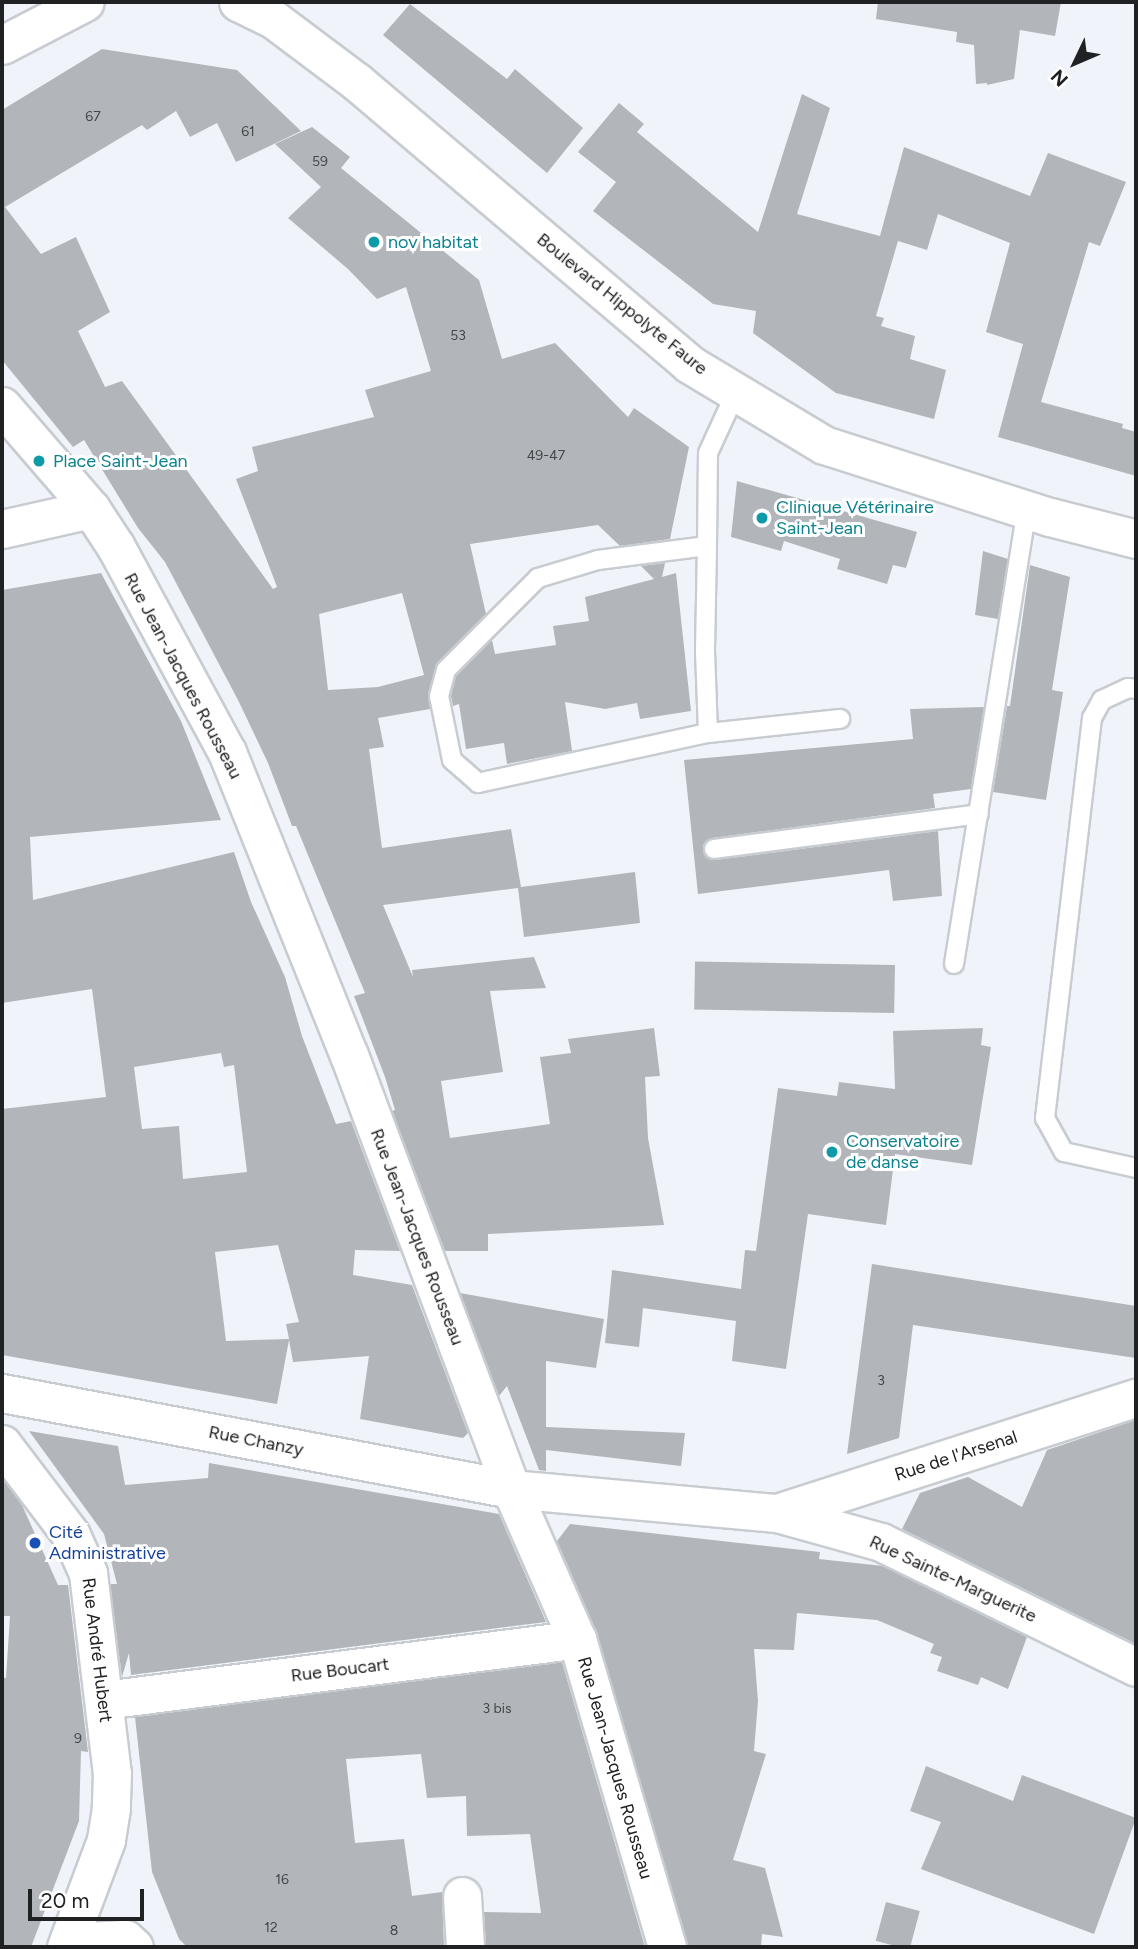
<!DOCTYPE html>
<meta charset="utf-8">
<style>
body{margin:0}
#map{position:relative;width:1138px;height:1949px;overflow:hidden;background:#f0f4fa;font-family:Figtree,sans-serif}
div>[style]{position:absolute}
.building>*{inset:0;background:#b2b6bb;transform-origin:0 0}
.roads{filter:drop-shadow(2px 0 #c8ccd1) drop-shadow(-2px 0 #c8ccd1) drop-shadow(0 2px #c8ccd1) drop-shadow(0 -2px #c8ccd1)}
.service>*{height:18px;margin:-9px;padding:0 9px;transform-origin:9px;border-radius:9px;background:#fff}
.minor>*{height:37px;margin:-18.5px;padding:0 18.5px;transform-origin:18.5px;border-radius:18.5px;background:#fff}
.dots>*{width:19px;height:19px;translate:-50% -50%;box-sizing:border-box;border:4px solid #fff;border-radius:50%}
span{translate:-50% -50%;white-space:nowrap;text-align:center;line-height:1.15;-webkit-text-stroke:6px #fff;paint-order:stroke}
.number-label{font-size:14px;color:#444649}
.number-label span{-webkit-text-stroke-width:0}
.culture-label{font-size:18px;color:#0d838f}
.left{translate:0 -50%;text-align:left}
.street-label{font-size:18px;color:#202123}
.transit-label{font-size:18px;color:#164399}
.frame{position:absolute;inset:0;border:4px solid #202123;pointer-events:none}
.north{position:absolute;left:1040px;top:28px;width:70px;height:70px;-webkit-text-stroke:5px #fff;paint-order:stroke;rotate:226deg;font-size:19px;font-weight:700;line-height:28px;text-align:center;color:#202123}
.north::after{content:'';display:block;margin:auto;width:24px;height:32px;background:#202123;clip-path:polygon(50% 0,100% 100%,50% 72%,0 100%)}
.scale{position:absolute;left:28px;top:1889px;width:116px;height:32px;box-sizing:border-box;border:4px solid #202123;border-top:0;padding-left:9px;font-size:21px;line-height:24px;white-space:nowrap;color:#202123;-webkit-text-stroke:5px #fff;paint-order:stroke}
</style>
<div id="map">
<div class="building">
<div style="clip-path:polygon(878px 2px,1061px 2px,1055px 36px,1020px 30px,1014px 79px,987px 85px,987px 83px,976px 84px,974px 45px,956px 42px,957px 32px,876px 19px)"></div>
<div style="clip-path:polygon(410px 4px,507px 79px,515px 69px,583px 128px,547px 173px,383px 35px)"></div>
<div style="clip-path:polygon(evenodd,102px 49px,237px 70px,301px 131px,236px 162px,217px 123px,190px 137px,176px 111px,147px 130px,142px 125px,5px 207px,41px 254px,76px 237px,110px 312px,78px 331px,105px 387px,122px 381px,273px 589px,277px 587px,236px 479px,258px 471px,252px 447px,374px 417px,365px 390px,431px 371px,406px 287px,377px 299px,348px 269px,288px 218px,321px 187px,275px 144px,312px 127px,350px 157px,341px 168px,479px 280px,502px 359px,555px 343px,628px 417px,634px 408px,689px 447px,670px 539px,620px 546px,598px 525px,470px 544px,486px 614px,438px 662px,428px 693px,430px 709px,378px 718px,384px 747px,369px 749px,382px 848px,511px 829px,521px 887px,635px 872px,640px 923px,524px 937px,518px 888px,383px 905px,413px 977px,412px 970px,534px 957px,546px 988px,490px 991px,503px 1072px,441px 1081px,450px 1138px,550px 1124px,540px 1057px,571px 1053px,568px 1039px,654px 1028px,660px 1076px,645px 1077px,648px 1138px,664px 1225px,488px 1234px,488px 1251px,445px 1251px,392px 1111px,395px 1110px,385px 1077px,354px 996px,365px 993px,296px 826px,292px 826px,268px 763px,238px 700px,165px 562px,138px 528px,84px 440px,73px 447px,2px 360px,2px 110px,102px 49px,402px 593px,424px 675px,378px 687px,328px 690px,319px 614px,402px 593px)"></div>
<div style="clip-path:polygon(802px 94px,830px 108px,797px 214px,880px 236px,904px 147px,1030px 196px,1048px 153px,1126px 182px,1100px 246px,1089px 242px,1041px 402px,1123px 424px,1122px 428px,1136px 432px,1136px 476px,998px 437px,1023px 344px,986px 332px,1010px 243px,938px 214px,927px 250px,898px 241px,876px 316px,884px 318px,881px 326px,915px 336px,910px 359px,946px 370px,934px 419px,836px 393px,753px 333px,756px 311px,713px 304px,593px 211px,616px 182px,578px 152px,619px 103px,644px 124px,637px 132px,758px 232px)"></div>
<div style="clip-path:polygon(737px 481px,917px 532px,906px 568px,893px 565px,887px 584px,837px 569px,840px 559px,784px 541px,781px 551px,731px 537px)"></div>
<div style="clip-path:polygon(983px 551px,1008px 559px,998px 619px,975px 615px)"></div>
<div style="clip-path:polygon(665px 563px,662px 577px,676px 573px,691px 711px,640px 719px,637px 703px,605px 709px,565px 702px,572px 751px,507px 764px,504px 743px,466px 749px,459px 704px,453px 706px,451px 696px,456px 676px,492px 640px,495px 654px,556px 645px,553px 626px,589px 621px,585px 597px,654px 579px,641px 566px)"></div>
<div style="clip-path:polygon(1030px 565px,1070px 577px,1052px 690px,1063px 692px,1046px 800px,993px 792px,1007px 706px,1010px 706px)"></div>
<div style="clip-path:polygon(evenodd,101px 573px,181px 721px,221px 820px,30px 837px,33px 900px,234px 852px,251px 902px,285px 977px,302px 1036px,336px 1124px,351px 1121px,400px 1251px,355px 1250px,353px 1275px,412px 1285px,468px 1433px,463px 1438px,360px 1419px,369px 1356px,293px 1362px,289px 1340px,277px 1404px,2px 1355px,2px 1109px,106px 1097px,92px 989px,2px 1003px,2px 590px,101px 573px,221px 1053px,224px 1067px,234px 1065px,247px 1172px,183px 1179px,179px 1126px,142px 1129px,134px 1067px,221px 1053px,101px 573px,278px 1245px,299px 1322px,286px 1324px,289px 1339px,226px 1341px,215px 1252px,278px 1245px)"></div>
<div style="clip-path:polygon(984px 707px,971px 789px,933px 794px,935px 808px,713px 838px,703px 845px,705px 856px,715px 860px,938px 831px,942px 896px,893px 901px,889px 870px,698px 894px,684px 760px,913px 739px,910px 709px)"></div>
<div style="left:895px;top:965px;width:48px;height:200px;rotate:91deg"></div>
<div style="clip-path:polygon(983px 1028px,981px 1045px,991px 1047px,972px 1165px,895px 1154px,886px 1225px,808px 1214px,786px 1369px,732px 1361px,736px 1321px,643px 1308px,639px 1347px,605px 1343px,612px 1270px,741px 1289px,745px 1250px,756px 1251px,778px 1088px,837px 1096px,839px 1082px,895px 1089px,893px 1031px)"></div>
<div style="clip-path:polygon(872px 1264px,1136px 1306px,1136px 1358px,913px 1325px,899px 1438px,847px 1454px)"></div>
<div style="clip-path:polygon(460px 1293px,604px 1319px,596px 1368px,546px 1361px,546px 1427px,685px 1433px,681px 1466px,546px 1450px,546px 1471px,539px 1470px,507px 1386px,499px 1396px)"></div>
<div style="clip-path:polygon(1136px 1420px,1136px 1644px,902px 1529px,920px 1493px,968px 1477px,1022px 1507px,1047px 1450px)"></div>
<div style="clip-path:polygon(29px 1431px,118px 1446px,125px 1485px,208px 1478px,209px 1463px,499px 1514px,546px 1622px,131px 1675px,129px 1653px,122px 1677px,110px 1584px,117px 1584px,104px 1534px)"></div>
<div style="clip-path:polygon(2px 1478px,22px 1505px,58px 1585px,68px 1585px,88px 1752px,81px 1751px,79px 1821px,31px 1947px,2px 1947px,2px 1677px,6px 1678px,10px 1616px,2px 1616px)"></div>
<div style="clip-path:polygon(570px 1524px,820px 1552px,819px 1559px,883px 1566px,1027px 1637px,1008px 1689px,981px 1677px,978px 1685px,937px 1671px,942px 1657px,930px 1653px,934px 1644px,877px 1620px,797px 1613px,794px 1650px,754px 1649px,758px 1701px,754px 1751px,766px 1754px,733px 1860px,765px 1868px,783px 1937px,762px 1934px,761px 1947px,687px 1947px,597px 1633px,557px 1541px)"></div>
<div style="clip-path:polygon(562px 1662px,645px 1947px,486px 1947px,484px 1912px,541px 1913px,530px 1834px,467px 1836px,466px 1796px,427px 1798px,421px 1754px,346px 1759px,355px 1843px,404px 1839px,412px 1896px,442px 1892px,444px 1947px,187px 1947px,179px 1939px,152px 1872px,135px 1717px)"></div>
<div style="clip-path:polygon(926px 1766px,1013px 1801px,1022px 1775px,1136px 1818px,1094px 1934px,921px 1869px,941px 1822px,910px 1811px)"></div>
<div style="left:886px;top:1902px;width:35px;height:40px;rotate:15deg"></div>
</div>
<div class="roads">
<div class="service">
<div style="left:707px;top:546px;width:110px;rotate:172.7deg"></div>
<div style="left:598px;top:560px;width:63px;rotate:163.3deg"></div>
<div style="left:538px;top:578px;width:130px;rotate:135deg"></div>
<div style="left:446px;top:670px;width:27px;rotate:105deg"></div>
<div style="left:439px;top:696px;width:65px;rotate:78.5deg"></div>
<div style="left:452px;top:760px;width:35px;rotate:41deg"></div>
<div style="left:478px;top:783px;width:235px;rotate:-12.3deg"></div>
<div style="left:708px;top:733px;width:83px;rotate:-92.1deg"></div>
<div style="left:705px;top:650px;width:104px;rotate:-88.9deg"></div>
<div style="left:707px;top:546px;width:93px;rotate:-89.4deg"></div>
<div style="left:708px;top:453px;width:67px;rotate:-65.3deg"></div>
<div style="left:1136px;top:689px;width:8px;rotate:-173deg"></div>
<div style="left:1128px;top:688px;width:29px;rotate:155deg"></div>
<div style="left:1102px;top:700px;width:21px;rotate:119deg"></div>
<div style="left:1092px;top:718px;width:403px;rotate:96.7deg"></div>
<div style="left:1045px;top:1118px;width:39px;rotate:61deg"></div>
<div style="left:1064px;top:1152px;width:74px;rotate:12.5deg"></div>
<div style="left:708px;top:733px;width:133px;rotate:-6.1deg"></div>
<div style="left:714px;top:849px;width:267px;rotate:-7.5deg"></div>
<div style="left:954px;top:964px;width:460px;rotate:-80.9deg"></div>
</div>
<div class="minor">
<div style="left:238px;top:2px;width:39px;rotate:26deg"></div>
<div style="left:273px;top:19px;width:105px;rotate:36.9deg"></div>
<div style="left:357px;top:82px;width:436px;rotate:40.3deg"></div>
<div style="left:689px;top:364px;width:157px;rotate:31deg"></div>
<div style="left:824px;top:445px;width:237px;rotate:17.7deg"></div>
<div style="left:1050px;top:517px;width:89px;rotate:14.3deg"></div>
<div style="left:2px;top:45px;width:93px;rotate:-27.4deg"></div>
<div style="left:2px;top:406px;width:136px;rotate:49.2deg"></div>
<div style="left:91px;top:509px;width:45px;rotate:56.7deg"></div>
<div style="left:116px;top:547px;width:233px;rotate:61.6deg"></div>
<div style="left:227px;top:752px;width:327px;rotate:68.1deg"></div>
<div style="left:349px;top:1055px;width:463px;rotate:69.5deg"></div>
<div style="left:511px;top:1489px;width:164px;rotate:66.3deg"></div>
<div style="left:577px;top:1639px;width:321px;rotate:73.7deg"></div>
<div style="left:2px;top:529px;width:91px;rotate:-12.7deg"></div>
<div style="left:2px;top:1393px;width:518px;rotate:10.68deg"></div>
<div style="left:511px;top:1489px;width:267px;rotate:5.2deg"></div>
<div style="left:777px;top:1513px;width:108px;rotate:15.6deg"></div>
<div style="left:881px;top:1542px;width:284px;rotate:26.1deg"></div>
<div style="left:2px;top:1444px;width:114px;rotate:52.8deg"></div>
<div style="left:71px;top:1535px;width:42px;rotate:65.9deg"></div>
<div style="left:88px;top:1573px;width:201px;rotate:83.2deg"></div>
<div style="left:112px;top:1773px;width:35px;rotate:92deg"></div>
<div style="left:111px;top:1808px;width:32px;rotate:99deg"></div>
<div style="left:106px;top:1840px;width:114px;rotate:110.5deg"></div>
<div style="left:777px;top:1513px;width:377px;rotate:-17.8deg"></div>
<div style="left:104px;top:1700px;width:477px;rotate:-7.3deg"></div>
<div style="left:462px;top:1896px;width:51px;rotate:86.6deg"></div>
<div style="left:69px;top:1942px;width:56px;rotate:-3.1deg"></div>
<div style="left:125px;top:1939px;width:12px;rotate:42deg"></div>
</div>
</div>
<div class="dots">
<div style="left:374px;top:242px;background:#0f9aa8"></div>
<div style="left:39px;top:461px;background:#0f9aa8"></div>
<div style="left:762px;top:518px;background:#0f9aa8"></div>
<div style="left:832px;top:1152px;background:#0f9aa8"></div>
<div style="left:35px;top:1543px;background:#1a4fb4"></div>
</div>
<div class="number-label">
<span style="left:93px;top:117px">67</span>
<span style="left:248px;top:132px">61</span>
<span style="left:320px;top:162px">59</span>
<span style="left:458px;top:336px">53</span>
<span style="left:546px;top:456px">49-47</span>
<span style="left:881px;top:1381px">3</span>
<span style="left:497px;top:1709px">3 bis</span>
<span style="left:78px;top:1739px">9</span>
<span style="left:282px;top:1880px">16</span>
<span style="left:271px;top:1928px">12</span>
<span style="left:394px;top:1931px">8</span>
</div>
<div class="culture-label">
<span class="left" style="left:388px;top:242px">nov habitat</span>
<span class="left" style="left:53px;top:461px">Place Saint-Jean</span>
<span class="left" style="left:776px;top:518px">Clinique Vétérinaire<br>Saint-Jean</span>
<span class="left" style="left:846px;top:1152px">Conservatoire<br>de danse</span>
</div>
<div class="street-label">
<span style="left:622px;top:304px;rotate:39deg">Boulevard Hippolyte Faure</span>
<span style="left:183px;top:676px;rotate:62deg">Rue Jean-Jacques Rousseau</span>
<span style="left:417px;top:1237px;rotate:69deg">Rue Jean-Jacques Rousseau</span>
<span style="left:256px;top:1441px;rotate:11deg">Rue Chanzy</span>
<span style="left:956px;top:1456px;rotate:-18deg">Rue de l'Arsenal</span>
<span style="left:953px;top:1579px;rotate:25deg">Rue Sainte-Marguerite</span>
<span style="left:97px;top:1650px;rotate:83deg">Rue André Hubert</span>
<span style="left:340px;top:1670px;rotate:-7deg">Rue Boucart</span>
<span style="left:615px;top:1768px;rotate:74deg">Rue Jean-Jacques Rousseau</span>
</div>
<div class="transit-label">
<span class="left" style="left:49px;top:1543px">Cité<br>Administrative</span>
</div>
<div class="frame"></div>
<div class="north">N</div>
<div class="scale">20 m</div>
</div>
